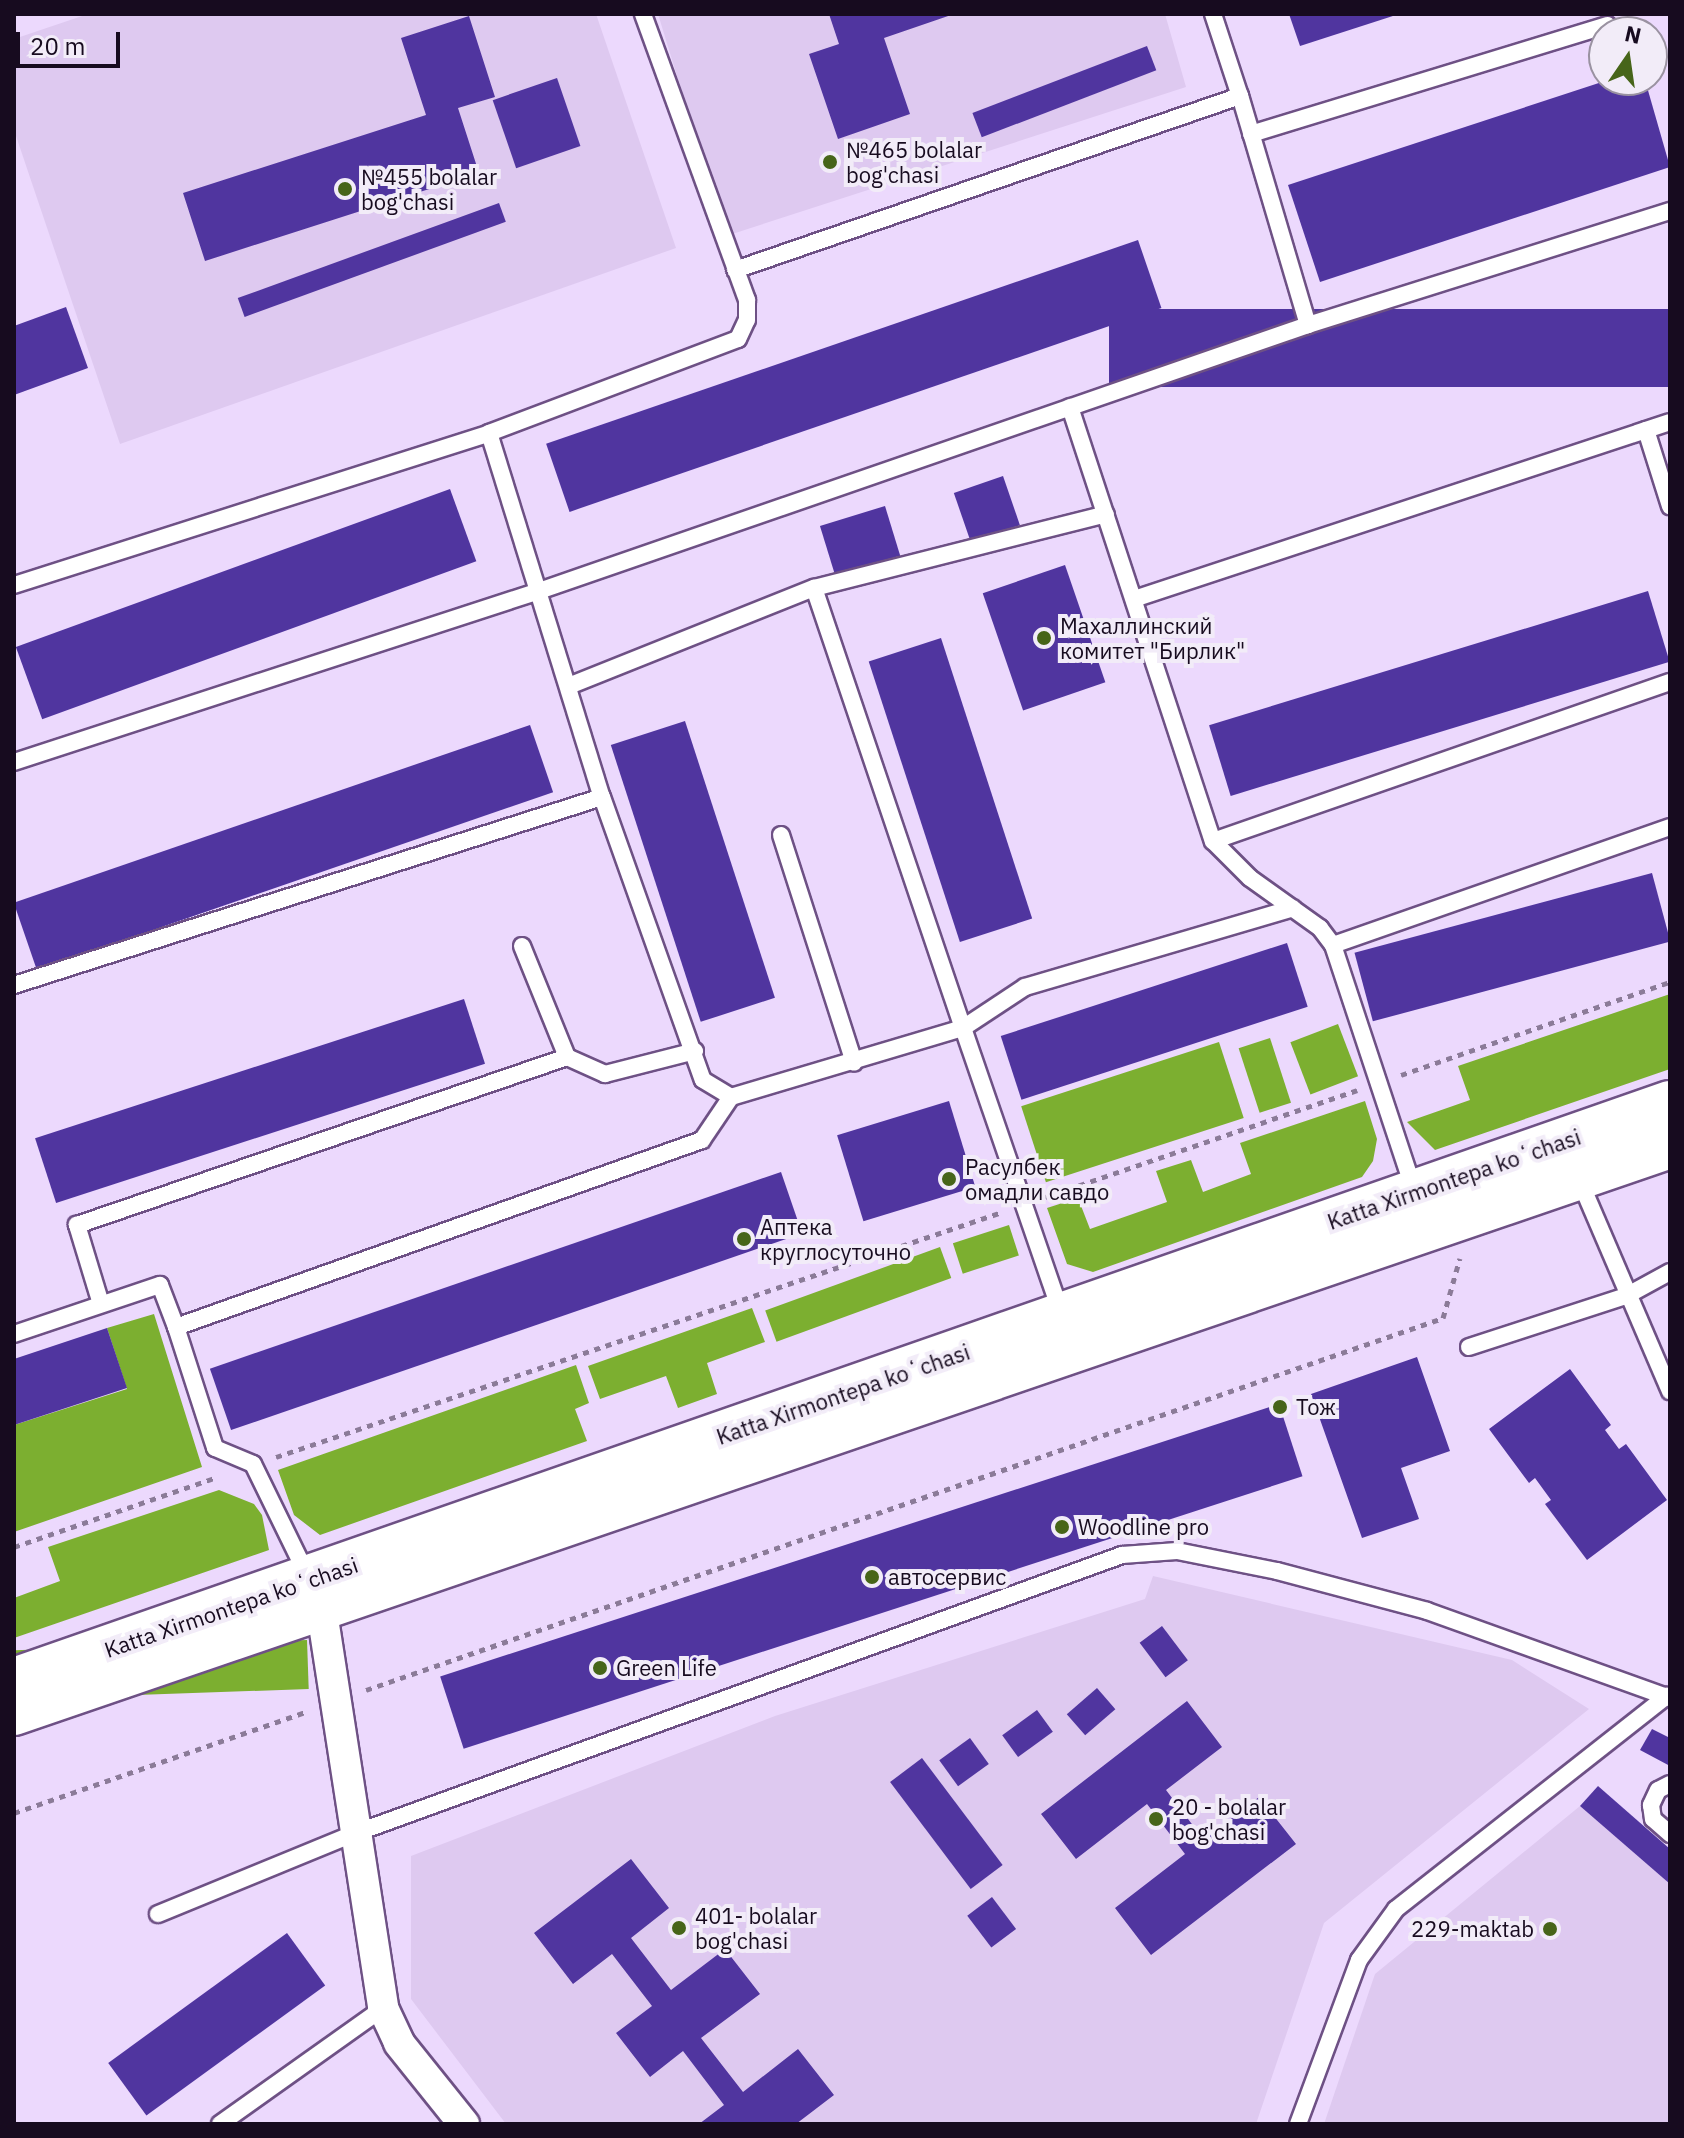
<!DOCTYPE html>
<meta charset="utf-8">
<style>
body{margin:0}
#map{position:relative;width:1684px;height:2138px;overflow:hidden;background:#ecd9fd;font-family:"IBM Plex Sans",sans-serif}
div>[style]{position:absolute}
.built>*{inset:0;background:#dec9f0}
.forest>*{inset:0;background:#7caf30;transform-origin:0 0}
.building>*{inset:0;background:#50359f;transform-origin:0 0}
.path>*{height:5px;margin-top:-2.5px;transform-origin:0;background:repeating-linear-gradient(90deg,#8b7b98 0 6px,transparent 0 12px)}
.roads{filter:drop-shadow(2px 0 #6e5185) drop-shadow(-2px 0 #6e5185) drop-shadow(0 2px #6e5185) drop-shadow(0 -2px #6e5185)}
.service>*{height:16px;margin:-8px;padding:0 8px;transform-origin:8px;border-radius:8px;background:#fff}
.minor>*{height:30px;margin:-15px;padding:0 15px;transform-origin:15px;border-radius:15px;background:#fff}
.secondary>*{height:44px;margin:-22px;padding:0 22px;transform-origin:22px;border-radius:22px;background:#fff}
.dots>*{width:22px;height:22px;translate:-50% -50%;box-sizing:border-box;border:4px solid #f2ecf8;border-radius:50%}
span{translate:-50% -50%;white-space:nowrap;text-align:center;line-height:1.15;-webkit-text-stroke:8px #f2ecf8;paint-order:stroke}
.poi-label{font-size:22px;color:#170b1f}
.left{translate:0 -50%;text-align:left}
.right{translate:-100% -50%;text-align:right}
.street-label{font-size:22px;color:#170b1f}
.frame{position:absolute;inset:0;border:16px solid #170b1f;pointer-events:none}
.north{position:absolute;left:1588px;top:16px;width:80px;height:80px;box-sizing:border-box;background:#f2ecf8;border:2px solid #9a92a1;border-radius:50%;rotate:13deg;font-size:22px;font-weight:700;line-height:32px;text-align:center;color:#170b1f}
.north::after{content:'';display:block;margin:auto;width:28px;height:36px;background:#476519;clip-path:polygon(50% 0,100% 100%,50% 72%,0 100%)}
.scale{position:absolute;left:16px;top:32px;width:104px;height:36px;box-sizing:border-box;border:4px solid #170b1f;border-top:0;padding-left:10px;font-size:24px;line-height:28px;white-space:nowrap;color:#170b1f;-webkit-text-stroke:6px #f2ecf8;paint-order:stroke}
</style>
<div id="map">
<div class="built">
<div style="clip-path:polygon(88px 14px,596px 14px,676px 248px,120px 444px,14px 130px,14px 39px)"></div>
<div style="clip-path:polygon(658px 14px,1165px 14px,1186px 87px,726px 236px)"></div>
<div style="clip-path:polygon(1153px 1576px,1512px 1660px,1589px 1709px,1324px 1923px,1256px 2124px,506px 2124px,411px 1999px,411px 1856px,775px 1716px,1145px 1599px)"></div>
<div style="clip-path:polygon(1580px 1806px,1670px 1884px,1670px 2124px,1324px 2124px,1375px 1974px)"></div>
</div>
<div class="forest">
<div style="clip-path:polygon(1670px 994px,1670px 1069px,1435px 1150px,1407px 1122px,1470px 1100px,1458px 1066px)"></div>
<div style="left:1338px;top:1024px;width:56px;height:51px;rotate:69deg"></div>
<div style="left:1270px;top:1038px;width:68px;height:33px;rotate:72deg"></div>
<div style="left:1219px;top:1042px;width:80px;height:208px;rotate:72deg"></div>
<div style="clip-path:polygon(1365px 1101px,1377px 1139px,1373px 1161px,1362px 1177px,1093px 1272px,1067px 1264px,1047px 1208px,1078px 1198px,1090px 1229px,1167px 1202px,1156px 1171px,1191px 1160px,1203px 1192px,1251px 1174px,1240px 1143px)"></div>
<div style="left:1009px;top:1225px;width:32px;height:59px;rotate:72deg"></div>
<div style="left:940px;top:1247px;width:33px;height:186px;rotate:70deg"></div>
<div style="clip-path:polygon(752px 1308px,765px 1342px,707px 1363px,717px 1394px,678px 1408px,666px 1376px,600px 1399px,588px 1366px)"></div>
<div style="clip-path:polygon(154px 1314px,202px 1467px,14px 1532px,14px 1425px,127px 1389px,107px 1328px)"></div>
<div style="clip-path:polygon(576px 1365px,589px 1403px,575px 1409px,587px 1441px,320px 1535px,294px 1515px,278px 1470px)"></div>
<div style="clip-path:polygon(219px 1490px,254px 1504px,262px 1515px,269px 1550px,14px 1638px,14px 1598px,60px 1581px,48px 1547px)"></div>
<div style="left:307px;top:1640px;width:49px;height:292px;rotate:88deg"></div>
</div>
<div class="building">
<div style="clip-path:polygon(829px 14px,954px 14px,884px 38px,910px 114px,838px 139px,809px 54px,839px 44px)"></div>
<div style="clip-path:polygon(1289px 14px,1396px 14px,1396px 15px,1300px 46px)"></div>
<div style="clip-path:polygon(469px 16px,495px 97px,458px 108px,479px 173px,205px 261px,183px 193px,426px 115px,401px 38px)"></div>
<div style="left:1147px;top:46px;width:26px;height:187px;rotate:69deg"></div>
<div style="left:557px;top:78px;width:72px;height:68px;rotate:71deg"></div>
<div style="clip-path:polygon(1608px 80px,1645px 80px,1670px 167px,1320px 282px,1288px 185px)"></div>
<div style="left:499px;top:203px;width:20px;height:278px;rotate:70deg"></div>
<div style="left:1138px;top:240px;width:72px;height:626px;rotate:71deg"></div>
<div style="clip-path:polygon(66px 307px,88px 368px,14px 395px,14px 326px)"></div>
<div style="left:1670px;top:309px;width:78px;height:561px;rotate:90deg"></div>
<div style="left:1003px;top:476px;width:52px;height:52px;rotate:71deg"></div>
<div style="left:450px;top:489px;width:77px;height:462px;rotate:70deg"></div>
<div style="left:885px;top:506px;width:52px;height:68px;rotate:73deg"></div>
<div style="left:1065px;top:565px;width:124px;height:87px;rotate:71deg"></div>
<div style="left:1648px;top:591px;width:74px;height:459px;rotate:73deg"></div>
<div style="left:941px;top:638px;width:295px;height:76px;rotate:72deg"></div>
<div style="left:685px;top:721px;width:291px;height:78px;rotate:72deg"></div>
<div style="left:530px;top:725px;width:71px;height:546px;rotate:71deg"></div>
<div style="left:1652px;top:873px;width:71px;height:308px;rotate:75deg"></div>
<div style="left:1287px;top:943px;width:67px;height:301px;rotate:72deg"></div>
<div style="left:464px;top:999px;width:68px;height:451px;rotate:72deg"></div>
<div style="left:949px;top:1101px;width:90px;height:117px;rotate:73deg"></div>
<div style="left:781px;top:1172px;width:65px;height:604px;rotate:71deg"></div>
<div style="clip-path:polygon(107px 1328px,127px 1388px,14px 1425px,14px 1359px)"></div>
<div style="clip-path:polygon(1417px 1357px,1450px 1451px,1401px 1468px,1419px 1519px,1362px 1538px,1311px 1394px)"></div>
<div style="clip-path:polygon(1570px 1369px,1611px 1425px,1605px 1430px,1619px 1449px,1626px 1444px,1667px 1500px,1587px 1560px,1545px 1504px,1551px 1500px,1535px 1478px,1529px 1483px,1489px 1429px)"></div>
<div style="left:1279px;top:1404px;width:76px;height:882px;rotate:72deg"></div>
<div style="left:1162px;top:1626px;width:43px;height:28px;rotate:53deg"></div>
<div style="left:1097px;top:1688px;width:28px;height:40px;rotate:49deg"></div>
<div style="clip-path:polygon(1187px 1701px,1222px 1747px,1166px 1790px,1204px 1840px,1259px 1797px,1296px 1844px,1151px 1955px,1115px 1908px,1185px 1854px,1147px 1804px,1076px 1859px,1041px 1814px)"></div>
<div style="left:1037px;top:1710px;width:27px;height:43px;rotate:54deg"></div>
<div style="clip-path:polygon(1652px 1729px,1670px 1738px,1670px 1766px,1640px 1750px)"></div>
<div style="left:970px;top:1738px;width:32px;height:38px;rotate:54deg"></div>
<div style="left:922px;top:1758px;width:134px;height:40px;rotate:53deg"></div>
<div style="clip-path:polygon(1598px 1786px,1670px 1849px,1670px 1884px,1580px 1806px)"></div>
<div style="clip-path:polygon(631px 1859px,669px 1908px,631px 1938px,671px 1990px,725px 1949px,760px 1994px,701px 2038px,743px 2092px,798px 2049px,834px 2095px,796px 2124px,699px 2124px,724px 2105px,683px 2051px,650px 2077px,616px 2033px,652px 2006px,612px 1954px,573px 1984px,534px 1933px)"></div>
<div style="left:992px;top:1897px;width:40px;height:31px;rotate:53deg"></div>
<div style="left:287px;top:1933px;width:65px;height:221px;rotate:54deg"></div>
</div>
<div class="path">
<div style="left:1401px;top:1075px;width:285px;rotate:-19.1deg"></div>
<div style="left:1045px;top:1197px;width:330px;rotate:-18.9deg"></div>
<div style="left:276px;top:1457px;width:766px;rotate:-18.65deg"></div>
<div style="left:14px;top:1547px;width:215px;rotate:-19deg"></div>
<div style="left:366px;top:1690px;width:1139px;rotate:-19.06deg"></div>
<div style="left:1443px;top:1318px;width:62px;rotate:-74.2deg"></div>
<div style="left:14px;top:1813px;width:311px;rotate:-19.1deg"></div>
</div>
<div class="roads">
<div class="service">
<div style="left:1213px;top:14px;width:86px;rotate:71.8deg"></div>
<div style="left:1251px;top:134px;width:373px;rotate:-17deg"></div>
<div style="left:1308px;top:325px;width:380px;rotate:-17.5deg"></div>
<div style="left:1070px;top:407px;width:457px;rotate:71.8deg"></div>
<div style="left:1213px;top:841px;width:52px;rotate:45deg"></div>
<div style="left:1250px;top:878px;width:86px;rotate:35.5deg"></div>
<div style="left:1320px;top:928px;width:21px;rotate:53deg"></div>
<div style="left:1333px;top:945px;width:258px;rotate:71.7deg"></div>
<div style="left:1646px;top:430px;width:80px;rotate:72.5deg"></div>
<div style="left:489px;top:433px;width:381px;rotate:72.8deg"></div>
<div style="left:602px;top:797px;width:300px;rotate:70.4deg"></div>
<div style="left:703px;top:1080px;width:33px;rotate:31deg"></div>
<div style="left:14px;top:585px;width:499px;rotate:-17.7deg"></div>
<div style="left:489px;top:433px;width:266px;rotate:-20.7deg"></div>
<div style="left:738px;top:339px;width:21px;rotate:-65deg"></div>
<div style="left:747px;top:320px;width:20px;rotate:-90deg"></div>
<div style="left:747px;top:300px;width:304px;rotate:-110deg"></div>
<div style="left:814px;top:588px;width:465px;rotate:71.3deg"></div>
<div style="left:963px;top:1028px;width:74px;rotate:-33.5deg"></div>
<div style="left:1025px;top:987px;width:279px;rotate:-16.4deg"></div>
<div style="left:1134px;top:599px;width:564px;rotate:-18.27deg"></div>
<div style="left:571px;top:685px;width:262px;rotate:-21.8deg"></div>
<div style="left:814px;top:588px;width:301px;rotate:-14.2deg"></div>
<div style="left:14px;top:762px;width:552px;rotate:-18.04deg"></div>
<div style="left:539px;top:591px;width:814px;rotate:-19.08deg"></div>
<div style="left:1308px;top:325px;width:239px;rotate:-106.5deg"></div>
<div style="left:1240px;top:96px;width:534px;rotate:160.99deg"></div>
<div style="left:781px;top:835px;width:239px;rotate:72.2deg"></div>
<div style="left:1213px;top:841px;width:484px;rotate:-19.2deg"></div>
<div style="left:1333px;top:945px;width:357px;rotate:-19.3deg"></div>
<div style="left:522px;top:946px;width:120px;rotate:67.9deg"></div>
<div style="left:567px;top:1057px;width:42px;rotate:24.1deg"></div>
<div style="left:605px;top:1074px;width:93px;rotate:-14.3deg"></div>
<div style="left:14px;top:985px;width:617px;rotate:-17.73deg"></div>
<div style="left:1579px;top:1179px;width:231px;rotate:66.8deg"></div>
<div style="left:101px;top:1304px;width:83px;rotate:-106.9deg"></div>
<div style="left:77px;top:1225px;width:518px;rotate:-18.92deg"></div>
<div style="left:176px;top:1327px;width:127px;rotate:72.1deg"></div>
<div style="left:215px;top:1448px;width:41px;rotate:22.8deg"></div>
<div style="left:253px;top:1464px;width:126px;rotate:64deg"></div>
<div style="left:14px;top:1334px;width:154px;rotate:-18.6deg"></div>
<div style="left:160px;top:1285px;width:45px;rotate:69.1deg"></div>
<div style="left:176px;top:1327px;width:558px;rotate:-19.57deg"></div>
<div style="left:702px;top:1140px;width:52px;rotate:-56deg"></div>
<div style="left:731px;top:1097px;width:242px;rotate:-16.6deg"></div>
<div style="left:963px;top:1028px;width:301px;rotate:71deg"></div>
<div style="left:1469px;top:1347px;width:165px;rotate:-18deg"></div>
<div style="left:1626px;top:1296px;width:50px;rotate:-28.6deg"></div>
<div style="left:1670px;top:1784px;width:13px;rotate:153deg"></div>
<div style="left:1658px;top:1790px;width:17px;rotate:115deg"></div>
<div style="left:1651px;top:1805px;width:14px;rotate:82deg"></div>
<div style="left:1653px;top:1819px;width:23px;rotate:41deg"></div>
<div style="left:158px;top:1914px;width:211px;rotate:-22.3deg"></div>
<div style="left:353px;top:1834px;width:818px;rotate:-19.94deg"></div>
<div style="left:1122px;top:1555px;width:55px;rotate:-4.2deg"></div>
<div style="left:1177px;top:1551px;width:102px;rotate:11.3deg"></div>
<div style="left:1277px;top:1571px;width:155px;rotate:14.9deg"></div>
<div style="left:1427px;top:1611px;width:258px;rotate:19.7deg"></div>
<div style="left:220px;top:2124px;width:200px;rotate:-35.4deg"></div>
<div style="left:1298px;top:2124px;width:175px;rotate:-69.6deg"></div>
<div style="left:1359px;top:1960px;width:63px;rotate:-54deg"></div>
<div style="left:1396px;top:1909px;width:345px;rotate:-38.2deg"></div>
</div>
<div class="minor">
<div style="left:314px;top:1590px;width:23px;rotate:70deg"></div>
<div style="left:322px;top:1612px;width:401px;rotate:81.2deg"></div>
<div style="left:383px;top:2008px;width:38px;rotate:65deg"></div>
<div style="left:399px;top:2043px;width:104px;rotate:51.3deg"></div>
</div>
<div class="secondary">
<div style="left:14px;top:1680px;width:1754px;rotate:-19.21deg"></div>
<div style="left:14px;top:1713px;width:1750px;rotate:-18.9deg"></div>
</div>
</div>
<div class="dots">
<div style="left:830px;top:162px;background:#476519"></div>
<div style="left:345px;top:189px;background:#476519"></div>
<div style="left:1044px;top:638px;background:#476519"></div>
<div style="left:949px;top:1179px;background:#476519"></div>
<div style="left:744px;top:1239px;background:#476519"></div>
<div style="left:1280px;top:1407px;background:#476519"></div>
<div style="left:1062px;top:1527px;background:#476519"></div>
<div style="left:872px;top:1577px;background:#476519"></div>
<div style="left:600px;top:1668px;background:#476519"></div>
<div style="left:1156px;top:1819px;background:#476519"></div>
<div style="left:679px;top:1928px;background:#476519"></div>
<div style="left:1550px;top:1929px;background:#476519"></div>
</div>
<div class="poi-label">
<span class="left" style="left:846px;top:162px">№465 bolalar<br>bog'chasi</span>
<span class="left" style="left:361px;top:189px">№455 bolalar<br>bog'chasi</span>
<span class="left" style="left:1060px;top:638px">Махаллинский<br>комитет "Бирлик"</span>
<span class="left" style="left:965px;top:1179px">Расулбек<br>омадли савдо</span>
<span class="left" style="left:760px;top:1239px">Аптека<br>круглосуточно</span>
<span class="left" style="left:1296px;top:1407px">Тож</span>
<span class="left" style="left:1078px;top:1527px">Woodline pro</span>
<span class="left" style="left:888px;top:1577px">автосервис</span>
<span class="left" style="left:616px;top:1668px">Green Life</span>
<span class="left" style="left:1172px;top:1819px">20 - bolalar<br>bog'chasi</span>
<span class="left" style="left:695px;top:1928px">401- bolalar<br>bog'chasi</span>
<span class="right" style="left:1534px;top:1929px">229-maktab</span>
</div>
<div class="street-label">
<span style="left:1454px;top:1179px;rotate:-19deg">Katta Xirmontepa koʻchasi</span>
<span style="left:843px;top:1394px;rotate:-19deg">Katta Xirmontepa koʻchasi</span>
<span style="left:231px;top:1607px;rotate:-19deg">Katta Xirmontepa koʻchasi</span>
</div>
<div class="frame"></div>
<div class="north">N</div>
<div class="scale">20 m</div>
</div>
